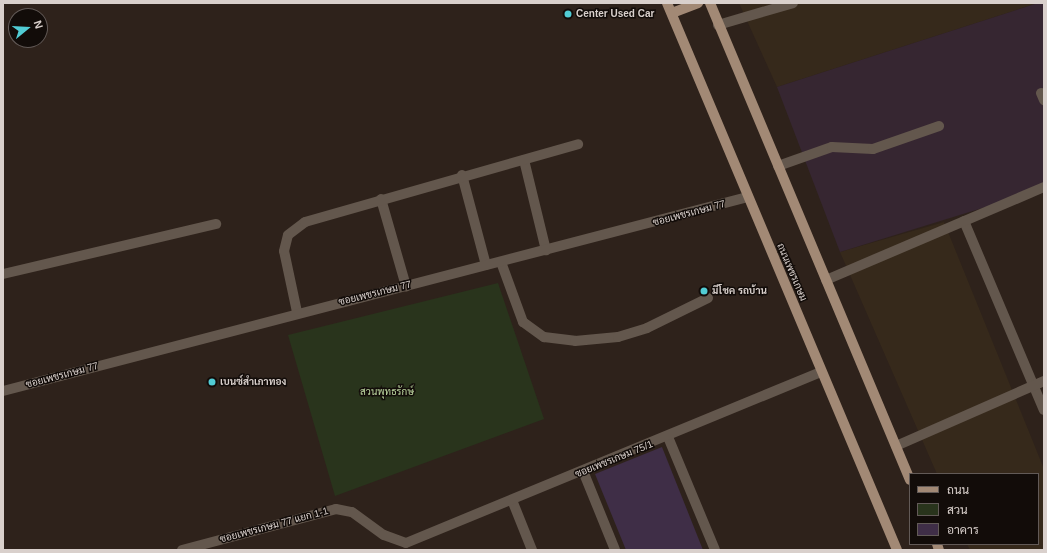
<!DOCTYPE html>
<meta charset="utf-8">
<style>
body{margin:0}
#map{position:relative;width:1047px;height:553px;overflow:hidden;background:#2e221b;font-family:Helvetica,Sarabun,sans-serif}
div>[style]{position:absolute}
.commercial>*{inset:0;background:#36291b}
.medical>*{inset:0;background:#362631}
.green>*{inset:0;background:#29341c}
.building>*{inset:0;background:#3f2e47}
.minor>*{height:10px;margin:-5px;padding:0 5px;transform-origin:5px;border-radius:5px;background:#63574d}
.major>*{height:10px;margin:-5px;padding:0 5px;transform-origin:5px;border-radius:5px;background:#a28975}
.dots>*{width:11px;height:11px;translate:-50% -50%;box-sizing:border-box;border:2px solid #120c09;border-radius:50%}
span{translate:-50% -50%;white-space:nowrap;text-align:center;line-height:1.15;-webkit-text-stroke:3px #120c09;paint-order:stroke}
.poi-label{font-size:10px;color:#d9d0cc;font-weight:700}
.left{translate:0 -50%;text-align:left}
.street-label{font-size:10px;color:#d9d0cc}
.park-label{font-size:10px;color:#bdd7a0}
.frame{position:absolute;inset:0;border:4px solid #d9d0cc;pointer-events:none}
.legend{position:absolute;left:909px;top:473px;width:130px;height:72px;box-sizing:border-box;background:#120c09;border:1px solid #625a57;margin:0;padding:5px 7px;list-style:none;font-size:12px;color:#d9d0cc}
.legend li{display:flex;align-items:center;gap:8px;height:20px}
.legend b{width:20px;border:1px solid #625a57}
.north{position:absolute;left:8px;top:8px;width:40px;height:40px;box-sizing:border-box;background:#120c09;border:1px solid #625a57;border-radius:50%;rotate:72deg;font-size:11px;font-weight:700;line-height:16px;text-align:center;color:#d9d0cc}
.north::after{content:'';display:block;margin:auto;width:14px;height:18px;background:#51ccd4;clip-path:polygon(50% 0,100% 100%,50% 72%,0 100%)}
</style>
<div id="map">
<div class="commercial">
<div style="clip-path:polygon(739px 3px,1038px 3px,777px 87px)"></div>
<div style="clip-path:polygon(944px 222px,1044px 469px,1044px 550px,970px 550px,967px 544px,1038px 544px,1038px 474px,937px 474px,840px 252px)"></div>
</div>
<div class="medical">
<div style="clip-path:polygon(1038px 3px,1044px 3px,1044px 189px,840px 252px,777px 87px)"></div>
</div>
<div class="green">
<div style="clip-path:polygon(498px 283px,544px 419px,335px 496px,288px 335px)"></div>
</div>
<div class="building">
<div style="clip-path:polygon(662px 447px,703px 550px,626px 550px,595px 474px)"></div>
</div>
<div class="minor">
<div style="left:718px;top:25px;width:78px;rotate:-16.3deg"></div>
<div style="left:1041px;top:93px;width:8px;rotate:67deg"></div>
<div style="left:524px;top:160px;width:93px;rotate:76.3deg"></div>
<div style="left:778px;top:166px;width:57px;rotate:-19.4deg"></div>
<div style="left:832px;top:147px;width:41px;rotate:2.8deg"></div>
<div style="left:873px;top:149px;width:70px;rotate:-19.2deg"></div>
<div style="left:462px;top:175px;width:93px;rotate:75.1deg"></div>
<div style="left:381px;top:199px;width:91px;rotate:74deg"></div>
<div style="left:964px;top:221px;width:205px;rotate:67.1deg"></div>
<div style="left:501px;top:262px;width:64px;rotate:69.9deg"></div>
<div style="left:523px;top:322px;width:26px;rotate:36deg"></div>
<div style="left:544px;top:337px;width:31px;rotate:7deg"></div>
<div style="left:575px;top:341px;width:43px;rotate:-5.3deg"></div>
<div style="left:618px;top:337px;width:30px;rotate:-17deg"></div>
<div style="left:647px;top:328px;width:68px;rotate:-26.2deg"></div>
<div style="left:3px;top:274px;width:219px;rotate:-13.2deg"></div>
<div style="left:826px;top:280px;width:237px;rotate:-23.1deg"></div>
<div style="left:297px;top:312px;width:62px;rotate:-102deg"></div>
<div style="left:284px;top:251px;width:16px;rotate:-76deg"></div>
<div style="left:288px;top:235px;width:21px;rotate:-37deg"></div>
<div style="left:305px;top:222px;width:284px;rotate:-15.9deg"></div>
<div style="left:3px;top:391px;width:770px;rotate:-14.6deg"></div>
<div style="left:668px;top:437px;width:122px;rotate:67.4deg"></div>
<div style="left:896px;top:446px;width:162px;rotate:-23.7deg"></div>
<div style="left:583px;top:471px;width:85px;rotate:67.9deg"></div>
<div style="left:512px;top:500px;width:54px;rotate:68.2deg"></div>
<div style="left:406px;top:543px;width:449px;rotate:-22.4deg"></div>
<div style="left:182px;top:550px;width:159px;rotate:-14.9deg"></div>
<div style="left:336px;top:509px;width:16px;rotate:11deg"></div>
<div style="left:352px;top:512px;width:39px;rotate:36deg"></div>
<div style="left:384px;top:535px;width:23px;rotate:20deg"></div>
</div>
<div class="major">
<div style="left:667px;top:3px;width:593px;rotate:67.19deg"></div>
<div style="left:710px;top:3px;width:517px;rotate:67.25deg"></div>
<div style="left:672px;top:13px;width:28px;rotate:-21deg"></div>
<div style="left:937px;top:544px;width:6px;rotate:72deg"></div>
</div>
<div class="dots">
<div style="left:568px;top:14px;background:#51ccd4"></div>
<div style="left:704px;top:291px;background:#51ccd4"></div>
<div style="left:212px;top:382px;background:#51ccd4"></div>
</div>
<div class="poi-label">
<span class="left" style="left:576px;top:14px">Center Used Car</span>
<span class="left" style="left:712px;top:291px">มีโชค รถบ้าน</span>
<span class="left" style="left:220px;top:382px">เบนซ์สำเภาทอง</span>
</div>
<div class="street-label">
<span style="left:689px;top:213px;rotate:-15deg">ซอยเพชรเกษม 77</span>
<span style="left:792px;top:272px;rotate:67deg">ถนนเพชรเกษม</span>
<span style="left:375px;top:293px;rotate:-14deg">ซอยเพชรเกษม 77</span>
<span style="left:62px;top:375px;rotate:-15deg">ซอยเพชรเกษม 77</span>
<span style="left:614px;top:459px;rotate:-22deg">ซอยเพชรเกษม 75/1</span>
<span style="left:274px;top:525px;rotate:-15deg">ซอยเพชรเกษม 77 แยก 1-1</span>
</div>
<div class="park-label">
<span style="left:387px;top:392px">สวนพุทธรักษ์</span>
</div>
<div class="frame"></div>
<ul class="legend">
<li><b style="height:5px;background:#a28975"></b>ถนน</li>
<li><b style="height:11px;background:#29341c"></b>สวน</li>
<li><b style="height:11px;background:#3f2e47"></b>อาคาร</li>
</ul>
<div class="north">N</div>
</div>
